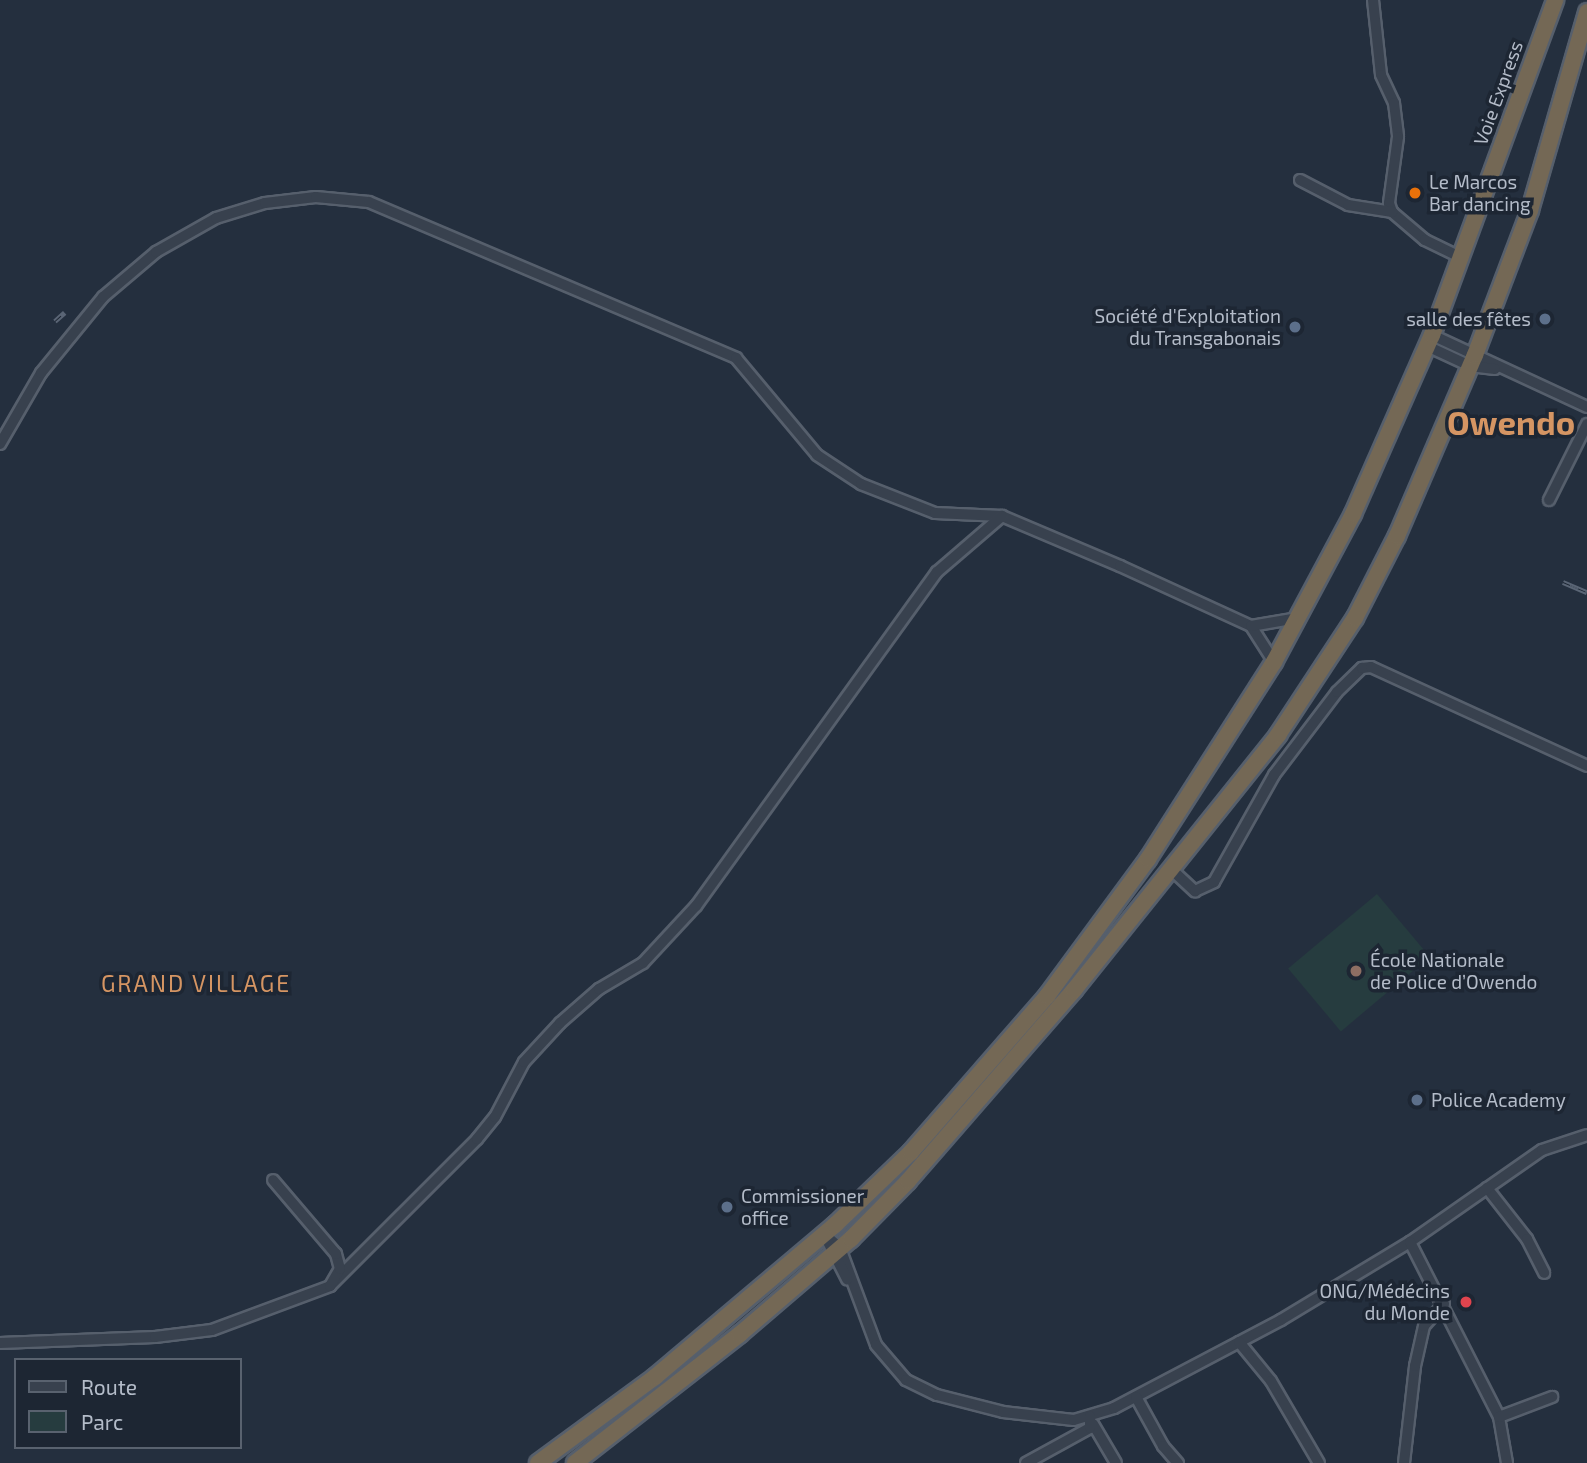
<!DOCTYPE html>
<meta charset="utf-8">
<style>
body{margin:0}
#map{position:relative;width:1587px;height:1463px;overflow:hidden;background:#242f3e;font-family:"Exo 2",sans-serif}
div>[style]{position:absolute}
.green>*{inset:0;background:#263c3f;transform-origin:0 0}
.roads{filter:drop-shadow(2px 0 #565f6c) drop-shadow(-2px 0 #565f6c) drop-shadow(0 2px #565f6c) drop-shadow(0 -2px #565f6c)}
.minor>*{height:10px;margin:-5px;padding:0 5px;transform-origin:5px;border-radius:5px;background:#38414e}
.highway>*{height:16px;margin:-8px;padding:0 8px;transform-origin:8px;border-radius:8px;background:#746855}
.rail>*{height:5px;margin-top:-2.5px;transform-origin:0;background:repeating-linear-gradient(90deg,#1d2633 0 8px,#5a6575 0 16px);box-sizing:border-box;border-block:2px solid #5a6575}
.dots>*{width:19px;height:19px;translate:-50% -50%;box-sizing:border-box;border:4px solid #1d2633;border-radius:50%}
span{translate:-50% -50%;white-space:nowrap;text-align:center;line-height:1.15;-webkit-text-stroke:7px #1d2633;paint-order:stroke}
.street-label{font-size:19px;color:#b4bcc9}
.poi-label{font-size:19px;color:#b4bcc9}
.left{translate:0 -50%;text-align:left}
.right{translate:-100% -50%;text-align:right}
.quarter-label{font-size:23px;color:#d59563;letter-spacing:2px}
.town-label{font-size:33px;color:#d59563;font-weight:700}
.legend{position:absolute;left:14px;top:1358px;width:228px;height:91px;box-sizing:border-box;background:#1d2633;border:2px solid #59626f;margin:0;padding:9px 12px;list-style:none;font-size:21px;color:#b4bcc9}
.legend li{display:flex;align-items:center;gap:14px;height:35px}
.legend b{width:35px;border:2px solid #59626f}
</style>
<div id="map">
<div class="green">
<div style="left:1377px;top:894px;width:82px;height:116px;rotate:50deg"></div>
</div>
<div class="roads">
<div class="minor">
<div style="left:1373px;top:0;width:75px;rotate:83.9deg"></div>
<div style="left:1381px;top:75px;width:31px;rotate:65deg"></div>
<div style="left:1394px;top:103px;width:34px;rotate:83deg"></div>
<div style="left:1398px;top:137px;width:67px;rotate:97.8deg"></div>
<div style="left:1389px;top:203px;width:9px;rotate:72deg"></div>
<div style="left:1392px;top:212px;width:43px;rotate:40.3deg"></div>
<div style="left:1425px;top:240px;width:39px;rotate:26deg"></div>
<div style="left:1300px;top:180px;width:54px;rotate:27.5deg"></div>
<div style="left:1348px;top:205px;width:45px;rotate:9deg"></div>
<div style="left:1432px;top:335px;width:171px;rotate:24.9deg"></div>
<div style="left:1427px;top:346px;width:47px;rotate:24.9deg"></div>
<div style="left:1470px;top:366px;width:25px;rotate:7deg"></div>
<div style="left:0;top:444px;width:82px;rotate:-60deg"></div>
<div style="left:41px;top:373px;width:98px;rotate:-50.8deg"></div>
<div style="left:103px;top:297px;width:70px;rotate:-40.3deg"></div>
<div style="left:156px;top:252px;width:69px;rotate:-29.5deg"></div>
<div style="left:216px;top:218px;width:51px;rotate:-17deg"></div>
<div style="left:265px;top:203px;width:51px;rotate:-6.7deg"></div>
<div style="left:316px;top:197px;width:53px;rotate:5.4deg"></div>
<div style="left:369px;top:202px;width:399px;rotate:23deg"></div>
<div style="left:736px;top:358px;width:126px;rotate:50.1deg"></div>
<div style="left:817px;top:455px;width:53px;rotate:33.4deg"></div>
<div style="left:861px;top:484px;width:79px;rotate:21.4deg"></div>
<div style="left:935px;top:513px;width:67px;rotate:2.6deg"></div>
<div style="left:1002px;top:516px;width:128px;rotate:23deg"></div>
<div style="left:1120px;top:566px;width:144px;rotate:24.6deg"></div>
<div style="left:1251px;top:626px;width:43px;rotate:57.4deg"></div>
<div style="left:1549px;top:500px;width:85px;rotate:-63.4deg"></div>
<div style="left:1251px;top:626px;width:48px;rotate:-9.7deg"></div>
<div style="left:1171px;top:869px;width:33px;rotate:43deg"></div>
<div style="left:1195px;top:891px;width:21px;rotate:-25deg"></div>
<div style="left:1214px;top:882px;width:123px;rotate:-60.7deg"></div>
<div style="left:1274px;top:775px;width:104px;rotate:-52.8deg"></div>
<div style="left:1337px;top:692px;width:35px;rotate:-44deg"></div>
<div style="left:1362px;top:668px;width:9px;rotate:-6deg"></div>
<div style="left:1371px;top:667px;width:238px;rotate:24.6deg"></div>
<div style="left:1487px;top:1188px;width:65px;rotate:51.9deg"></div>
<div style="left:1527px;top:1239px;width:38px;rotate:63deg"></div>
<div style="left:824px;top:1234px;width:21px;rotate:41deg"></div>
<div style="left:840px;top:1248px;width:103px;rotate:69.6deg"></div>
<div style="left:876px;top:1345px;width:46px;rotate:49.4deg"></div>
<div style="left:906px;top:1380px;width:34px;rotate:26deg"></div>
<div style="left:937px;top:1395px;width:68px;rotate:14.4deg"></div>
<div style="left:1003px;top:1412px;width:71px;rotate:6.4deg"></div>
<div style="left:1074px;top:1420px;width:42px;rotate:-16.7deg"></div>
<div style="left:1114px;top:1408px;width:189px;rotate:-27.8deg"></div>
<div style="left:1281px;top:1320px;width:151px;rotate:-31.2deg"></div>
<div style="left:1410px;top:1242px;width:161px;rotate:-34.9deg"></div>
<div style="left:1542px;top:1150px;width:47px;rotate:-18.4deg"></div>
<div style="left:824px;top:1234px;width:51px;rotate:62.9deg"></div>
<div style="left:1410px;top:1242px;width:196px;rotate:63deg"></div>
<div style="left:1499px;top:1417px;width:47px;rotate:80.1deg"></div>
<div style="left:330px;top:1286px;width:208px;rotate:-45deg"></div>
<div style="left:477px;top:1139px;width:28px;rotate:-51deg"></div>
<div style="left:495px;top:1117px;width:62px;rotate:-62.2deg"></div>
<div style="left:524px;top:1062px;width:53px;rotate:-47.3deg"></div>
<div style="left:560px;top:1023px;width:52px;rotate:-41.1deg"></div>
<div style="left:599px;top:989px;width:51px;rotate:-30.6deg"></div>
<div style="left:643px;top:963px;width:78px;rotate:-47.1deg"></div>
<div style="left:696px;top:906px;width:412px;rotate:-54.2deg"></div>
<div style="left:937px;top:572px;width:86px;rotate:-40.7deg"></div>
<div style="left:1239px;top:1342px;width:50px;rotate:50.6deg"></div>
<div style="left:1271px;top:1381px;width:95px;rotate:59.7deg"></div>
<div style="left:0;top:1343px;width:155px;rotate:-2.2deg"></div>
<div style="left:155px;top:1337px;width:57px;rotate:-7deg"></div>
<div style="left:212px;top:1330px;width:126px;rotate:-20.4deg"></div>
<div style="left:330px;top:1286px;width:20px;rotate:-60deg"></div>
<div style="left:340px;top:1269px;width:16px;rotate:-105deg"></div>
<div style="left:336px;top:1254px;width:97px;rotate:-130.4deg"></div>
<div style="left:1136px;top:1397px;width:56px;rotate:61.1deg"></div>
<div style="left:1163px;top:1446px;width:23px;rotate:49deg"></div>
<div style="left:1499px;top:1417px;width:57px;rotate:-20.7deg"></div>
<div style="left:1093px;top:1424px;width:45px;rotate:59.5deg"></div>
<div style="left:1026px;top:1463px;width:73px;rotate:-28.7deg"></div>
<div style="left:1090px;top:1428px;width:12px;rotate:-90deg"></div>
<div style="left:1404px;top:1463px;width:98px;rotate:-83.5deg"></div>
<div style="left:1415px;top:1366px;width:41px;rotate:-77.3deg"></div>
<div style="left:1424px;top:1326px;width:30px;rotate:-48deg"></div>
</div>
<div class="highway">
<div style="left:538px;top:1463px;width:145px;rotate:-36.3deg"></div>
<div style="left:655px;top:1377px;width:236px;rotate:-40.2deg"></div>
<div style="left:835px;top:1225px;width:105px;rotate:-43.8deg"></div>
<div style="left:911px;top:1152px;width:207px;rotate:-48.9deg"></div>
<div style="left:1047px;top:996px;width:170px;rotate:-53.6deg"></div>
<div style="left:1148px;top:859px;width:234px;rotate:-57.4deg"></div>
<div style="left:1274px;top:662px;width:168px;rotate:-61.9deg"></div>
<div style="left:1353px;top:514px;width:196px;rotate:-66.2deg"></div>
<div style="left:1432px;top:335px;width:357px;rotate:-69.8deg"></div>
<div style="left:575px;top:1463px;width:209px;rotate:-38deg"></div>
<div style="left:740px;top:1334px;width:146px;rotate:-40.6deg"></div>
<div style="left:851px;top:1239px;width:81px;rotate:-45.5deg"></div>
<div style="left:908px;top:1181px;width:253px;rotate:-49deg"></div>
<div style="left:1074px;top:990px;width:327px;rotate:-51.3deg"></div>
<div style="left:1278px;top:735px;width:140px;rotate:-56.7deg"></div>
<div style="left:1355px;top:618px;width:92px;rotate:-62.9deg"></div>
<div style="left:1397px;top:536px;width:197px;rotate:-66.7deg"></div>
<div style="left:1475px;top:355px;width:155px;rotate:-69.2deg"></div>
<div style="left:1530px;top:210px;width:206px;rotate:-73.9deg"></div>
</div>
</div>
<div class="rail">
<div style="left:55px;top:321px;width:13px;rotate:-42deg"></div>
<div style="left:1563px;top:582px;width:26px;rotate:23deg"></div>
</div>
<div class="dots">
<div style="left:1415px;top:193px;background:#e8710a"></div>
<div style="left:1545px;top:319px;background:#5c6f8a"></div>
<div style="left:1295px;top:327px;background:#5c6f8a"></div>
<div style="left:1356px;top:971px;background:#8d6e63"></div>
<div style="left:1417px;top:1100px;background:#5c6f8a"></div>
<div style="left:727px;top:1207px;background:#5c6f8a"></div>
<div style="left:1466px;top:1302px;background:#e0444e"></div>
</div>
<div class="street-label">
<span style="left:1498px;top:93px;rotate:-70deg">Voie Express</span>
</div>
<div class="poi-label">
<span class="left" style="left:1429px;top:193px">Le Marcos<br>Bar dancing</span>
<span class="right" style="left:1281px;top:327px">Société d'Exploitation<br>du Transgabonais</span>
<span class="right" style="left:1531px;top:319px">salle des fêtes</span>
<span class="left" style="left:1370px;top:971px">École Nationale<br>de Police d’Owendo</span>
<span class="left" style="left:1431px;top:1100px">Police Academy</span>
<span class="left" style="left:741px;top:1207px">Commissioner<br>office</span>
<span class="right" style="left:1450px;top:1302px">ONG/Médécins<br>du Monde</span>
</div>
<div class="quarter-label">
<span style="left:196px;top:983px">GRAND VILLAGE</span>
</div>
<div class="town-label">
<span style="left:1511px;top:423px">Owendo</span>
</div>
<ul class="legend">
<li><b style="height:9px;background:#38414e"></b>Route</li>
<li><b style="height:19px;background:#263c3f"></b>Parc</li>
</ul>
</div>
